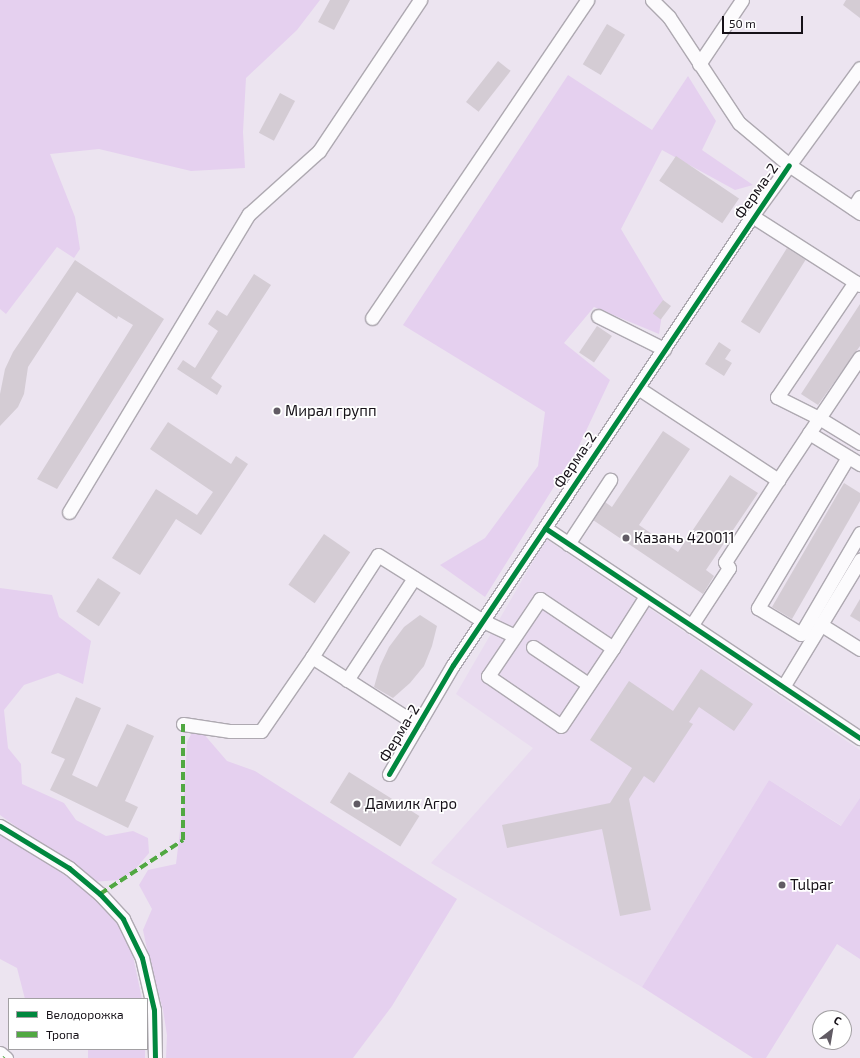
<!DOCTYPE html>
<meta charset="utf-8">
<style>
body{margin:0}
#map{position:relative;width:860px;height:1058px;overflow:hidden;background:#ece4f0;font-family:"Exo 2",sans-serif}
div>[style]{position:absolute}
.built>*{inset:0;background:#e9dbf0}
.green>*{inset:0;background:#e5d0ef;transform-origin:0 0}
.building>*{inset:0;background:#d4ccd4;transform-origin:0 0}
.roads{filter:drop-shadow(1px 0 #aea9b1) drop-shadow(-1px 0 #aea9b1) drop-shadow(0 1px #aea9b1) drop-shadow(0 -1px #aea9b1)}
.minor>*{height:13px;margin:-6.5px;padding:0 6.5px;transform-origin:6.5px;border-radius:6.5px;background:#fcfbfd}
.quiet>*{height:4px;margin-top:-2px;transform-origin:0;background:repeating-linear-gradient(90deg,#51a842 0 8px,transparent 0 12px)}
.cycleway>*{height:5px;margin:-2.5px;padding:0 2.5px;transform-origin:2.5px;border-radius:2.5px;background:#00873e}
.dots>*{width:11px;height:11px;translate:-50% -50%;box-sizing:border-box;border:2px solid #fff;border-radius:50%}
span{translate:-50% -50%;white-space:nowrap;text-align:center;line-height:1.15;-webkit-text-stroke:3.5px #fff;paint-order:stroke}
.street-label{font-size:15px;color:#161118}
.poi-label{font-size:15px;color:#161118}
.left{translate:0 -50%;text-align:left}
.legend{position:absolute;left:8px;top:998px;width:140px;height:52px;box-sizing:border-box;background:#fff;border:1px solid #a2a0a3;margin:0;padding:5px 7px;list-style:none;font-size:12px;color:#161118}
.legend li{display:flex;align-items:center;gap:8px;height:20px}
.legend b{width:20px;border:1px solid #a2a0a3}
.north{position:absolute;left:812px;top:1010px;width:40px;height:40px;box-sizing:border-box;background:#fff;border:1px solid #a2a0a3;border-radius:50%;rotate:31deg;font-size:11px;font-weight:700;line-height:16px;text-align:center;color:#161118}
.north::after{content:'';display:block;margin:auto;width:14px;height:18px;background:#615b64;clip-path:polygon(50% 0,100% 100%,50% 72%,0 100%)}
.scale{position:absolute;left:722px;top:16px;width:81px;height:18px;box-sizing:border-box;border:2px solid #161118;border-top:0;padding-left:5px;font-size:12px;line-height:14px;white-space:nowrap;color:#161118;-webkit-text-stroke:3px #fff;paint-order:stroke}
</style>
<div id="map">
<div class="built">
<div style="clip-path:polygon(546px 539px,860px 750px,860px 798px,842px 826px,769px 780px,642px 987px,431px 863px,533px 748px,456px 694px)"></div>
</div>
<div class="green">
<div style="clip-path:polygon(0 0,320px 0,297px 30px,246px 78px,243px 132px,245px 168px,191px 171px,99px 149px,50px 154px,75px 217px,80px 249px,74px 258px,57px 247px,6px 314px,0 309px)"></div>
<div style="clip-path:polygon(568px 75px,652px 130px,688px 76px,716px 121px,702px 150px,753px 185px,735px 190px,662px 150px,621px 229px,664px 301px,659px 334px,594px 307px,564px 343px,610px 380px,577px 450px,485px 597px,440px 565px,485px 538px,538px 466px,545px 412px,403px 325px)"></div>
<div style="clip-path:polygon(0 588px,52px 595px,59px 617px,91px 641px,83px 684px,58px 673px,24px 685px,4px 710px,8px 748px,21px 764px,22px 784px,64px 803px,76px 820px,106px 836px,133px 831px,148px 838px,149px 853px,132px 873px,118px 880px,93px 882px,0 815px)"></div>
<div style="clip-path:polygon(196px 725px,227px 761px,255px 771px,457px 899px,392px 1006px,353px 1058px,166px 1058px,167px 1035px,163px 1010px,150px 964px,143px 930px,152px 909px,139px 885px,148px 870px,176px 864px,184px 798px,187px 742px)"></div>
<div style="clip-path:polygon(769px 780px,841px 826px,860px 798px,860px 959px,837px 944px,766px 1058px,753px 1058px,642px 987px)"></div>
<div style="clip-path:polygon(0 830px,21px 847px,85px 888px,119px 926px,132px 951px,142px 999px,25px 999px,17px 968px,0 959px)"></div>
<div style="left:88px;top:1049px;width:57px;height:11px"></div>
</div>
<div class="building">
<div style="clip-path:polygon(330px 0,350px 0,334px 30px,318px 22px)"></div>
<div style="clip-path:polygon(846px 0,860px 0,860px 18px,843px 5px)"></div>
<div style="left:607px;top:24px;width:21px;height:47px;rotate:31deg"></div>
<div style="left:498px;top:61px;width:16px;height:52px;rotate:38deg"></div>
<div style="left:280px;top:93px;width:17px;height:45px;rotate:28deg"></div>
<div style="left:676px;top:156px;width:76px;height:30px;rotate:34deg"></div>
<div style="left:787px;top:248px;width:22px;height:87px;rotate:32deg"></div>
<div style="clip-path:polygon(75px 260px,164px 319px,57px 489px,37px 479px,133px 325px,118px 316px,117px 319px,77px 292px,28px 367px,24px 394px,18px 407px,0 426px,0 394px,5px 369px,13px 352px)"></div>
<div style="clip-path:polygon(254px 274px,271px 285px,211px 378px,222px 386px,217px 395px,177px 369px,183px 360px,195px 368px,218px 331px,208px 324px,217px 310px,227px 316px)"></div>
<div style="left:663px;top:300px;width:10px;height:17px;rotate:37deg"></div>
<div style="clip-path:polygon(860px 304px,860px 346px,818px 405px,801px 394px)"></div>
<div style="left:597px;top:326px;width:18px;height:32px;rotate:34deg"></div>
<div style="clip-path:polygon(719px 342px,731px 350px,725px 359px,732px 363px,724px 376px,705px 364px)"></div>
<div style="clip-path:polygon(168px 422px,231px 464px,236px 456px,248px 464px,201px 535px,176px 519px,140px 575px,112px 558px,156px 489px,197px 515px,213px 492px,150px 449px)"></div>
<div style="clip-path:polygon(663px 431px,690px 449px,639px 525px,678px 552px,730px 475px,758px 493px,706px 570px,714px 576px,703px 594px,593px 520px,605px 502px,612px 507px)"></div>
<div style="clip-path:polygon(844px 483px,860px 493px,860px 501px,792px 619px,772px 607px)"></div>
<div style="left:324px;top:534px;width:32px;height:62px;rotate:35deg"></div>
<div style="left:98px;top:578px;width:27px;height:40px;rotate:33deg"></div>
<div style="clip-path:polygon(860px 599px,860px 622px,850px 616px)"></div>
<div style="clip-path:polygon(420px 615px,437px 626px,432px 646px,424px 666px,410px 683px,393px 698px,374px 687px,380px 666px,389px 647px,404px 627px)"></div>
<div style="clip-path:polygon(701px 669px,753px 704px,734px 731px,699px 707px,689px 722px,693px 724px,654px 783px,644px 776px,629px 799px,651px 910px,620px 916px,602px 829px,507px 848px,502px 825px,610px 803px,632px 768px,590px 740px,629px 681px,673px 711px)"></div>
<div style="clip-path:polygon(76px 697px,101px 708px,72px 775px,97px 787px,127px 724px,154px 736px,125px 801px,138px 807px,128px 828px,50px 790px,65px 759px,51px 753px)"></div>
<div style="left:349px;top:772px;width:83px;height:36px;rotate:32deg"></div>
</div>
<div class="roads">
<div class="minor">
<div style="left:652px;top:0;width:24px;rotate:45deg"></div>
<div style="left:669px;top:17px;width:127px;rotate:56.6deg"></div>
<div style="left:739px;top:123px;width:65px;rotate:40deg"></div>
<div style="left:789px;top:165px;width:86px;rotate:34.1deg"></div>
<div style="left:699px;top:64px;width:77px;rotate:-56.1deg"></div>
<div style="left:853px;top:208px;width:13px;rotate:-58deg"></div>
<div style="left:752px;top:216px;width:128px;rotate:32.6deg"></div>
<div style="left:855px;top:282px;width:139px;rotate:124.1deg"></div>
<div style="left:777px;top:397px;width:47px;rotate:26.6deg"></div>
<div style="left:819px;top:418px;width:73px;rotate:-56.1deg"></div>
<div style="left:598px;top:316px;width:74px;rotate:26.6deg"></div>
<div style="left:372px;top:318px;width:384px;rotate:-55.9deg"></div>
<div style="left:638px;top:388px;width:168px;rotate:33.3deg"></div>
<div style="left:778px;top:480px;width:74px;rotate:-56.5deg"></div>
<div style="left:819px;top:418px;width:48px;rotate:31.4deg"></div>
<div style="left:809px;top:433px;width:60px;rotate:31.3deg"></div>
<div style="left:848px;top:457px;width:176px;rotate:120.8deg"></div>
<div style="left:758px;top:608px;width:50px;rotate:31.2deg"></div>
<div style="left:801px;top:634px;width:117px;rotate:-59.7deg"></div>
<div style="left:69px;top:512px;width:348px;rotate:-58.9deg"></div>
<div style="left:249px;top:214px;width:94px;rotate:-42deg"></div>
<div style="left:319px;top:151px;width:182px;rotate:-56.2deg"></div>
<div style="left:545px;top:528px;width:379px;rotate:33.7deg"></div>
<div style="left:568px;top:544px;width:77px;rotate:-56.7deg"></div>
<div style="left:820px;top:624px;width:47px;rotate:32deg"></div>
<div style="left:691px;top:626px;width:69px;rotate:-56.8deg"></div>
<div style="left:729px;top:568px;width:7px;rotate:-124deg"></div>
<div style="left:725px;top:562px;width:98px;rotate:-57.1deg"></div>
<div style="left:533px;top:647px;width:66px;rotate:33.9deg"></div>
<div style="left:613px;top:648px;width:88px;rotate:-146.1deg"></div>
<div style="left:540px;top:599px;width:93px;rotate:124deg"></div>
<div style="left:488px;top:676px;width:88px;rotate:34.4deg"></div>
<div style="left:561px;top:726px;width:94px;rotate:-56.3deg"></div>
<div style="left:613px;top:648px;width:62px;rotate:-57.6deg"></div>
<div style="left:312px;top:657px;width:121px;rotate:-57.1deg"></div>
<div style="left:378px;top:555px;width:124px;rotate:32.2deg"></div>
<div style="left:483px;top:621px;width:35px;rotate:25deg"></div>
<div style="left:347px;top:680px;width:122px;rotate:-56.7deg"></div>
<div style="left:783px;top:687px;width:149px;rotate:-58.8deg"></div>
<div style="left:183px;top:724px;width:48px;rotate:8.5deg"></div>
<div style="left:230px;top:731px;width:31px"></div>
<div style="left:261px;top:731px;width:90px;rotate:-55.4deg"></div>
<div style="left:312px;top:657px;width:126px;rotate:32.7deg"></div>
<div style="left:389px;top:774px;width:126px;rotate:-59.6deg"></div>
<div style="left:453px;top:665px;width:539px;rotate:-56.34deg"></div>
<div style="left:752px;top:216px;width:183px;rotate:-53.9deg"></div>
<div style="left:0;top:826px;width:81px;rotate:31.3deg"></div>
<div style="left:69px;top:868px;width:40px;rotate:40deg"></div>
<div style="left:100px;top:894px;width:34px;rotate:47deg"></div>
<div style="left:123px;top:919px;width:43px;rotate:64deg"></div>
<div style="left:142px;top:958px;width:53px;rotate:77deg"></div>
<div style="left:154px;top:1010px;width:48px;rotate:88.8deg"></div>
<div style="left:0;top:1053px;width:8px;rotate:40deg"></div>
</div>
</div>
<div class="quiet">
<div style="left:100px;top:894px;width:99px;rotate:-33deg"></div>
<div style="left:183px;top:840px;width:116px;rotate:-90deg"></div>
<div style="left:4px;top:1058px;width:1px;rotate:-45deg"></div>
</div>
<div class="cycleway">
<div style="left:545px;top:528px;width:379px;rotate:33.7deg"></div>
<div style="left:389px;top:774px;width:126px;rotate:-59.6deg"></div>
<div style="left:453px;top:665px;width:602px;rotate:-56.1deg"></div>
<div style="left:0;top:826px;width:81px;rotate:31.3deg"></div>
<div style="left:69px;top:868px;width:40px;rotate:40deg"></div>
<div style="left:100px;top:894px;width:34px;rotate:47deg"></div>
<div style="left:123px;top:919px;width:43px;rotate:64deg"></div>
<div style="left:142px;top:958px;width:53px;rotate:77deg"></div>
<div style="left:154px;top:1010px;width:48px;rotate:88.8deg"></div>
</div>
<div class="dots">
<div style="left:277px;top:411px;background:#615b64"></div>
<div style="left:626px;top:538px;background:#615b64"></div>
<div style="left:357px;top:804px;background:#615b64"></div>
<div style="left:782px;top:885px;background:#615b64"></div>
</div>
<div class="street-label">
<span style="left:756px;top:191px;rotate:-55deg">Ферма-2</span>
<span style="left:575px;top:460px;rotate:-56deg">Ферма-2</span>
<span style="left:399px;top:733px;rotate:-59deg">Ферма-2</span>
</div>
<div class="poi-label">
<span class="left" style="left:285px;top:411px">Мирал групп</span>
<span class="left" style="left:634px;top:538px">Казань 420011</span>
<span class="left" style="left:365px;top:804px">Дамилк Агро</span>
<span class="left" style="left:790px;top:885px">Tulpar</span>
</div>
<ul class="legend">
<li><b style="height:5px;background:#00873e"></b>Велодорожка</li>
<li><b style="height:5px;background:#51a842"></b>Тропа</li>
</ul>
<div class="north">С</div>
<div class="scale">50 m</div>
</div>
